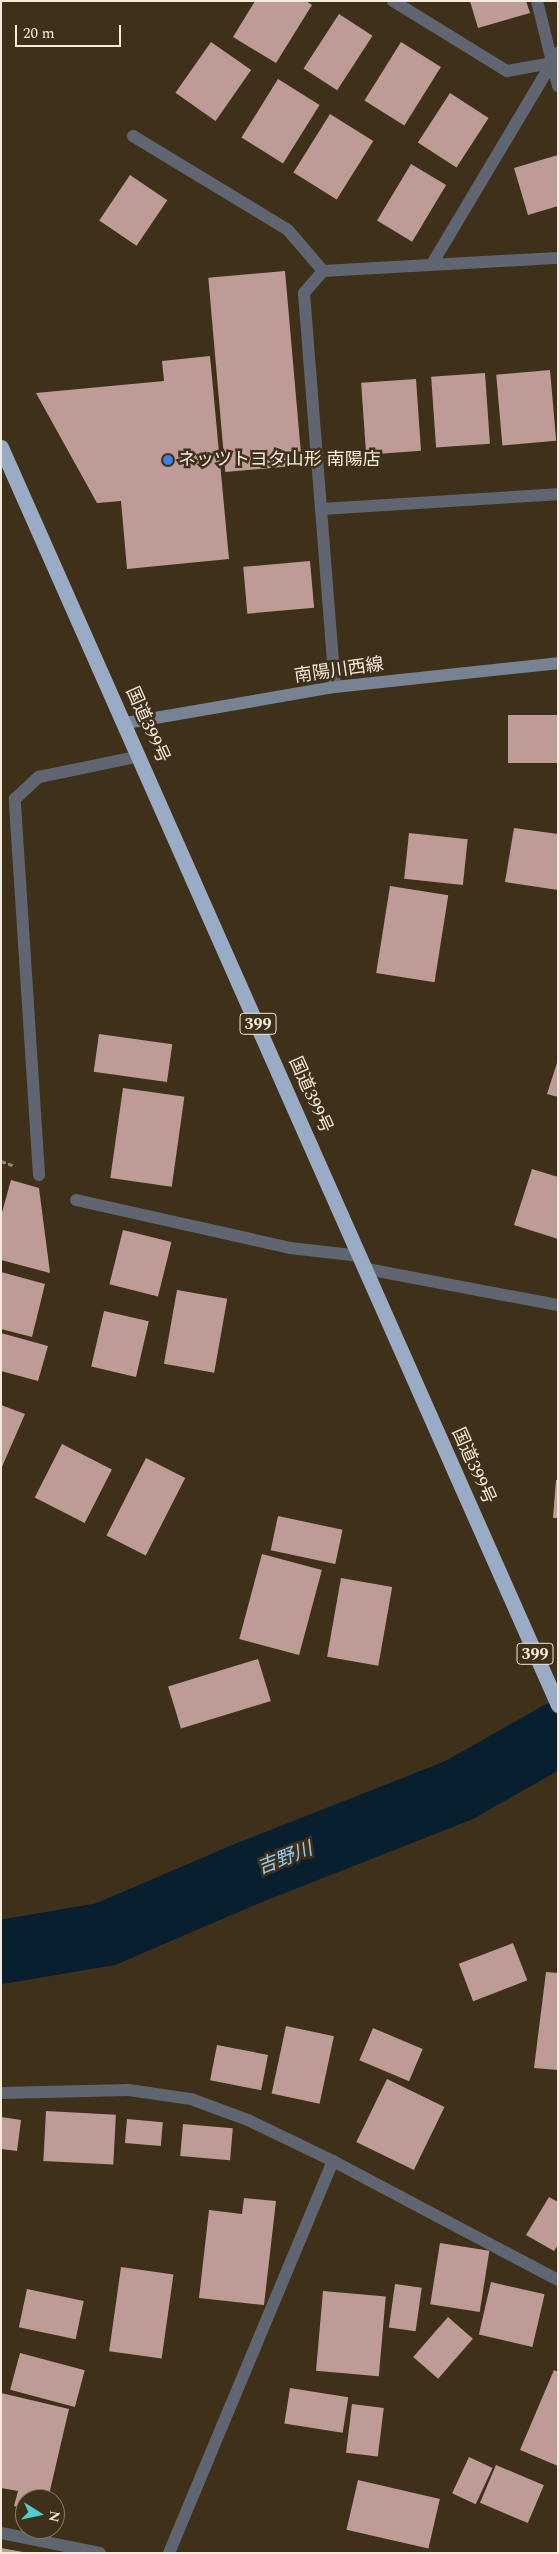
<!DOCTYPE html>
<meta charset="utf-8">
<style>
body{margin:0}
#map{position:relative;width:559px;height:2554px;overflow:hidden;background:#3f3019;font-family:Spectral,"Noto Sans JP",serif}
div>[style]{position:absolute}
.river>*{height:64px;margin:-32px;padding:0 32px;transform-origin:32px;border-radius:32px;background:#081f30}
.building>*{inset:0;background:#bf9b98;transform-origin:0 0}
.path>*{height:3px;margin-top:-1.5px;transform-origin:0;background:repeating-linear-gradient(90deg,#918471 0 5px,transparent 0 7.5px)}
.lane>*{height:12px;margin:-6px;padding:0 6px;transform-origin:6px;border-radius:6px;background:#5f6671}
.secondary>*{height:12px;margin:-6px;padding:0 6px;transform-origin:6px;border-radius:6px;background:#778293}
.highway>*{height:15px;margin:-7.5px;padding:0 7.5px;transform-origin:7.5px;border-radius:7.5px;background:#99abc5}
.dots>*{width:14px;height:14px;translate:-50% -50%;box-sizing:border-box;border:2px solid #3f3019;border-radius:50%}
span{translate:-50% -50%;white-space:nowrap;text-align:center;line-height:1.15;-webkit-text-stroke:5px #3f3019;paint-order:stroke}
.shield-label span{padding:1px 4px;background:#3f3019;border:1px solid;border-radius:4px;-webkit-text-stroke-width:0}
.shield-label{font-size:16px;color:#f5ebdd;font-weight:700}
.poi-label{font-size:18px;color:#f5ebdd}
.left{translate:0 -50%;text-align:left}
.street-label{font-size:18px;color:#f5ebdd}
.water-label{font-size:19px;color:#95cbf8;font-style:italic}
.frame{position:absolute;inset:0;border:2px solid #f5ebdd;pointer-events:none}
.north{position:absolute;left:15px;top:2489px;width:50px;height:50px;box-sizing:border-box;background:#3f3019;border:1px solid #887b67;border-radius:50%;rotate:100deg;font-size:14px;font-weight:700;line-height:20px;text-align:center;color:#f5ebdd}
.north::after{content:'';display:block;margin:auto;width:18px;height:22px;background:#52cdcf;clip-path:polygon(50% 0,100% 100%,50% 72%,0 100%)}
.scale{position:absolute;left:15px;top:25px;width:106px;height:22px;box-sizing:border-box;border:2px solid #f5ebdd;border-top:0;padding-left:6px;font-size:15px;line-height:18px;white-space:nowrap;color:#f5ebdd;-webkit-text-stroke:4px #3f3019;paint-order:stroke}
</style>
<div id="map">
<div class="river">
<div style="left:1px;top:1952px;width:107px;rotate:-9.7deg"></div>
<div style="left:106px;top:1934px;width:158px;rotate:-23.2deg"></div>
<div style="left:251px;top:1872px;width:224px;rotate:-21.5deg"></div>
<div style="left:459px;top:1790px;width:114px;rotate:-29.5deg"></div>
</div>
<div class="building">
<div style="clip-path:polygon(255px 1px,306px 1px,312px 5px,276px 63px,233px 37px)"></div>
<div style="clip-path:polygon(470px 1px,526px 1px,530px 13px,478px 28px)"></div>
<div style="left:339px;top:14px;width:40px;height:65px;rotate:33deg"></div>
<div style="left:211px;top:42px;width:49px;height:62px;rotate:35deg"></div>
<div style="left:401px;top:42px;width:47px;height:69px;rotate:32deg"></div>
<div style="left:278px;top:79px;width:49px;height:69px;rotate:32deg"></div>
<div style="left:450px;top:93px;width:46px;height:59px;rotate:33deg"></div>
<div style="left:330px;top:114px;width:51px;height:69px;rotate:32deg"></div>
<div style="clip-path:polygon(558px 155px,558px 206px,528px 215px,514px 168px)"></div>
<div style="left:411px;top:164px;width:41px;height:66px;rotate:31deg"></div>
<div style="left:130px;top:175px;width:45px;height:55px;rotate:34deg"></div>
<div style="left:285px;top:271px;width:195px;height:77px;rotate:85deg"></div>
<div style="clip-path:polygon(210px 356px,229px 559px,127px 569px,121px 501px,97px 503px,36px 393px,164px 381px,162px 361px)"></div>
<div style="left:550px;top:370px;width:71px;height:54px;rotate:85deg"></div>
<div style="left:485px;top:373px;width:71px;height:54px;rotate:86deg"></div>
<div style="left:416px;top:379px;width:72px;height:55px;rotate:86deg"></div>
<div style="left:310px;top:561px;width:47px;height:67px;rotate:85deg"></div>
<div style="left:508px;top:715px;width:50px;height:48px"></div>
<div style="clip-path:polygon(514px 828px,558px 834px,558px 890px,505px 882px)"></div>
<div style="left:409px;top:833px;width:59px;height:46px;rotate:6deg"></div>
<div style="left:390px;top:886px;width:59px;height:88px;rotate:9deg"></div>
<div style="left:99px;top:1034px;width:74px;height:38px;rotate:8deg"></div>
<div style="clip-path:polygon(557px 1063px,558px 1063px,558px 1097px,547px 1094px)"></div>
<div style="left:123px;top:1088px;width:62px;height:91px;rotate:8deg"></div>
<div style="clip-path:polygon(532px 1169px,558px 1177px,558px 1239px,514px 1225px)"></div>
<div style="clip-path:polygon(11px 1180px,39px 1188px,50px 1273px,1px 1260px,1px 1216px)"></div>
<div style="left:123px;top:1230px;width:50px;height:56px;rotate:14deg"></div>
<div style="clip-path:polygon(1px 1272px,45px 1284px,32px 1337px,1px 1329px)"></div>
<div style="left:177px;top:1290px;width:51px;height:75px;rotate:10deg"></div>
<div style="left:104px;top:1311px;width:46px;height:57px;rotate:13deg"></div>
<div style="clip-path:polygon(1px 1333px,48px 1346px,38px 1381px,1px 1371px)"></div>
<div style="clip-path:polygon(1px 1405px,25px 1414px,1px 1469px)"></div>
<div style="left:62px;top:1444px;width:56px;height:60px;rotate:27deg"></div>
<div style="left:146px;top:1458px;width:44px;height:87px;rotate:27deg"></div>
<div style="clip-path:polygon(556px 1480px,558px 1480px,558px 1518px,553px 1518px)"></div>
<div style="left:278px;top:1516px;width:66px;height:35px;rotate:12deg"></div>
<div style="left:262px;top:1554px;width:62px;height:88px;rotate:15deg"></div>
<div style="left:341px;top:1578px;width:52px;height:80px;rotate:10deg"></div>
<div style="left:258px;top:1659px;width:44px;height:94px;rotate:73deg"></div>
<div style="left:513px;top:1943px;width:40px;height:58px;rotate:69deg"></div>
<div style="clip-path:polygon(546px 1972px,558px 1973px,558px 2070px,534px 2068px)"></div>
<div style="left:286px;top:2026px;width:49px;height:69px;rotate:12deg"></div>
<div style="left:373px;top:2028px;width:54px;height:35px;rotate:23deg"></div>
<div style="left:217px;top:2045px;width:52px;height:36px;rotate:11deg"></div>
<div style="left:387px;top:2079px;width:64px;height:70px;rotate:26deg"></div>
<div style="left:46px;top:2111px;width:70px;height:50px;rotate:3deg"></div>
<div style="clip-path:polygon(1px 2117px,21px 2120px,17px 2151px,1px 2149px)"></div>
<div style="left:127px;top:2119px;width:36px;height:24px;rotate:5deg"></div>
<div style="left:183px;top:2124px;width:50px;height:32px;rotate:5deg"></div>
<div style="clip-path:polygon(549px 2197px,558px 2202px,558px 2245px,554px 2251px,526px 2235px)"></div>
<div style="clip-path:polygon(244px 2198px,276px 2201px,264px 2305px,199px 2298px,209px 2210px,242px 2214px)"></div>
<div style="left:440px;top:2243px;width:50px;height:62px;rotate:9deg"></div>
<div style="left:121px;top:2267px;width:53px;height:85px;rotate:8deg"></div>
<div style="left:491px;top:2282px;width:55px;height:54px;rotate:13deg"></div>
<div style="left:395px;top:2284px;width:27px;height:44px;rotate:8deg"></div>
<div style="left:27px;top:2289px;width:58px;height:39px;rotate:12deg"></div>
<div style="left:323px;top:2291px;width:63px;height:80px;rotate:5deg"></div>
<div style="left:448px;top:2317px;width:33px;height:53px;rotate:41deg"></div>
<div style="left:20px;top:2353px;width:67px;height:38px;rotate:15deg"></div>
<div style="clip-path:polygon(554px 2370px,558px 2372px,558px 2466px,520px 2450px)"></div>
<div style="left:290px;top:2388px;width:59px;height:36px;rotate:9deg"></div>
<div style="clip-path:polygon(1px 2393px,69px 2409px,48px 2499px,25px 2499px,25px 2509px,14px 2506px,18px 2491px,1px 2488px)"></div>
<div style="left:352px;top:2404px;width:32px;height:49px;rotate:7deg"></div>
<div style="left:469px;top:2457px;width:26px;height:40px;rotate:25deg"></div>
<div style="left:496px;top:2465px;width:52px;height:41px;rotate:23deg"></div>
<div style="left:358px;top:2480px;width:84px;height:51px;rotate:13deg"></div>
<div style="clip-path:polygon(1px 2548px,23px 2552px,23px 2553px,1px 2553px)"></div>
</div>
<div class="path">
<div style="left:1px;top:1161px;width:15px;rotate:20deg"></div>
</div>
<div class="lane">
<div style="left:393px;top:1px;width:134px;rotate:31.6deg"></div>
<div style="left:507px;top:71px;width:46px;rotate:-10.1deg"></div>
<div style="left:537px;top:1px;width:88px;rotate:76.1deg"></div>
<div style="left:133px;top:136px;width:181px;rotate:31.2deg"></div>
<div style="left:288px;top:230px;width:54px;rotate:49.5deg"></div>
<div style="left:432px;top:264px;width:246px;rotate:-59.2deg"></div>
<div style="left:322px;top:509px;width:236px;rotate:-3.6deg"></div>
<div style="left:335px;top:687px;width:395px;rotate:-94.5deg"></div>
<div style="left:304px;top:293px;width:29px;rotate:-49deg"></div>
<div style="left:323px;top:271px;width:235px;rotate:-3.2deg"></div>
<div style="left:39px;top:1175px;width:377px;rotate:-93.7deg"></div>
<div style="left:15px;top:799px;width:33px;rotate:-43deg"></div>
<div style="left:39px;top:777px;width:103px;rotate:-11.7deg"></div>
<div style="left:76px;top:1200px;width:219px;rotate:12.6deg"></div>
<div style="left:290px;top:1248px;width:71px;rotate:6.4deg"></div>
<div style="left:367px;top:1269px;width:194px;rotate:10.7deg"></div>
<div style="left:1px;top:2093px;width:128px;rotate:-1.3deg"></div>
<div style="left:129px;top:2090px;width:63px;rotate:8.3deg"></div>
<div style="left:191px;top:2099px;width:61px;rotate:20.2deg"></div>
<div style="left:248px;top:2120px;width:94px;rotate:25.8deg"></div>
<div style="left:333px;top:2161px;width:255px;rotate:27.9deg"></div>
<div style="left:1px;top:2533px;width:101px;rotate:11.4deg"></div>
<div style="left:169px;top:2553px;width:425px;rotate:-67.3deg"></div>
</div>
<div class="secondary">
<div style="left:126px;top:723px;width:212px;rotate:-9.8deg"></div>
<div style="left:335px;top:687px;width:224px;rotate:-6.1deg"></div>
</div>
<div class="highway">
<div style="left:1px;top:447px;width:1376px;rotate:66.12deg"></div>
</div>
<div class="dots">
<div style="left:168px;top:460px;background:#3f7fe0"></div>
</div>
<div class="shield-label">
<span style="left:258px;top:1024px">399</span>
<span style="left:535px;top:1654px">399</span>
</div>
<div class="poi-label">
<span class="left" style="left:178px;top:460px">ネッツトヨタ山形 南陽店</span>
</div>
<div class="street-label">
<span style="left:339px;top:671px;rotate:-8deg">南陽川西線</span>
<span style="left:147px;top:725px;rotate:66deg">国道399号</span>
<span style="left:310px;top:1095px;rotate:66deg">国道399号</span>
<span style="left:473px;top:1466px;rotate:66deg">国道399号</span>
</div>
<div class="water-label">
<span style="left:285px;top:1859px;rotate:-21deg">吉野川</span>
</div>
<div class="frame"></div>
<div class="north">N</div>
<div class="scale">20 m</div>
</div>
